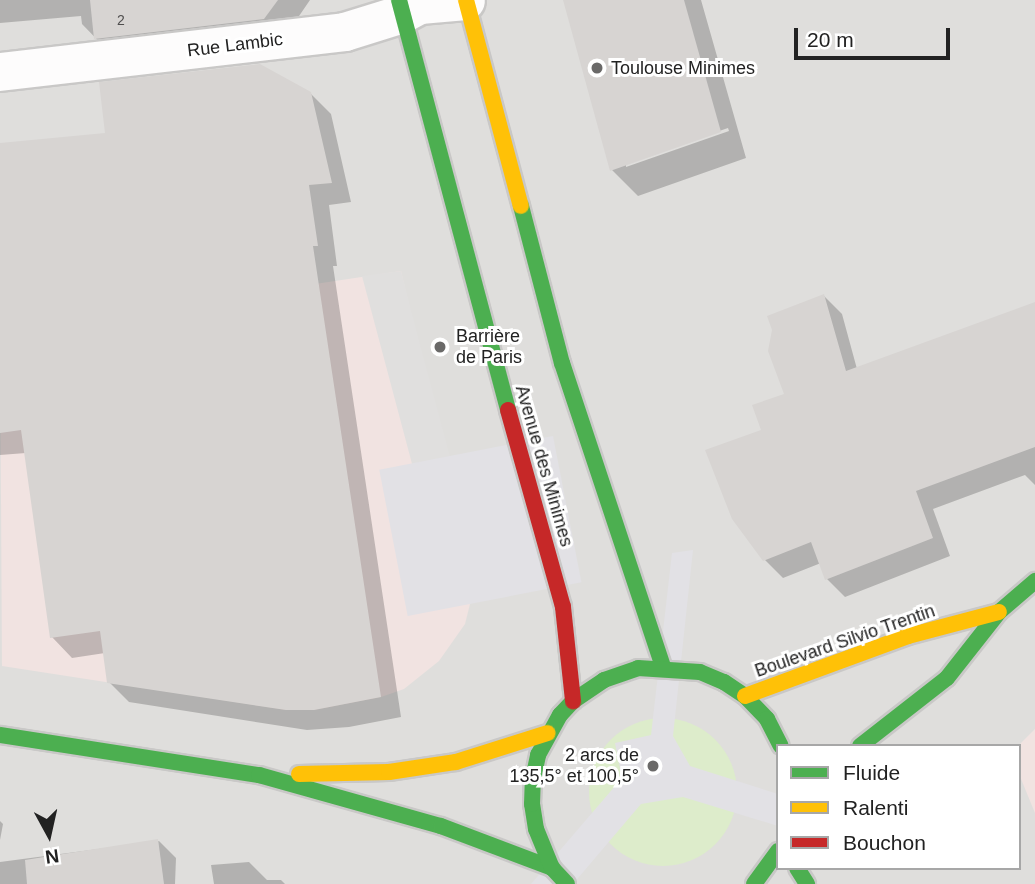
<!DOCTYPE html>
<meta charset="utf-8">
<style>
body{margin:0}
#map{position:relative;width:1035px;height:884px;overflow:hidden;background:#f0eeeb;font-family:Arial,sans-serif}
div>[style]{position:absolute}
.residential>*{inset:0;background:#dfdedc}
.commercial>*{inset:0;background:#f1e3e1}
.grass>*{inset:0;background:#ddeccb}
.round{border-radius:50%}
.parking>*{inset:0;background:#e0dfde}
.plaza>*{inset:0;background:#e2e1e5;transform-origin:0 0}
.shadow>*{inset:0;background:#0003}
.building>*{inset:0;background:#d7d4d2}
.roads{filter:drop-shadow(2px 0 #c9c8c7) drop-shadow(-2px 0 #c9c8c7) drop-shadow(0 2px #c9c8c7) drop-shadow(0 -2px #c9c8c7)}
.street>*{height:38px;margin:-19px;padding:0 19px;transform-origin:19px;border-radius:19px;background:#fdfcfc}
.fast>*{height:16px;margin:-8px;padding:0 8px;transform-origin:8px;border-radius:8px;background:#4caf50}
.slow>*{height:16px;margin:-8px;padding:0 8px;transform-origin:8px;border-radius:8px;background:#ffc107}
.jam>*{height:16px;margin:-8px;padding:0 8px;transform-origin:8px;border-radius:8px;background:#c62828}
.dots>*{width:19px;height:19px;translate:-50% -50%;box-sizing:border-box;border:4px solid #fff;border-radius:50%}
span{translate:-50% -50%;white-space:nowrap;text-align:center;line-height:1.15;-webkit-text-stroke:6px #fff;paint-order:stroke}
.number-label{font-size:14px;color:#4f4e4e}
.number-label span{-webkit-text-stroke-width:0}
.street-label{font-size:18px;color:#222}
.poi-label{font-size:18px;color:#222}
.left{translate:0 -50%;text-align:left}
.right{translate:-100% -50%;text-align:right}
.legend{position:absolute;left:776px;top:744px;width:245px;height:126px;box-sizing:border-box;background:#fff;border:2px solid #a7a7a7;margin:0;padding:9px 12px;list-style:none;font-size:21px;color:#222}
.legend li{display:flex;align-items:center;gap:14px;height:35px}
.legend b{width:35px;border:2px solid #a7a7a7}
.north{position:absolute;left:14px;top:800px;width:70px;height:70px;-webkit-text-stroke:5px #fff;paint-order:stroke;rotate:172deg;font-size:19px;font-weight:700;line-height:28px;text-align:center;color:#222}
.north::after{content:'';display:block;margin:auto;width:24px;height:32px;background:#222;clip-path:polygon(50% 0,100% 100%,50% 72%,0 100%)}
.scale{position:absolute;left:794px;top:28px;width:156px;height:32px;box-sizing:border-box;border:4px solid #222;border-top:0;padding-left:9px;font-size:21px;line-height:24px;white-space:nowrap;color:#222;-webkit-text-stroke:5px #fff;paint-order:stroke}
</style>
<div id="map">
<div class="residential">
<div style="clip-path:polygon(evenodd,0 0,1035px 0,1035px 884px,0 884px,0 0,778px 746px,1019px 746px,1019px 868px,778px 868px,778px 746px)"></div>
</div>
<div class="commercial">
<div style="clip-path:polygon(401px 271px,474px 588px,465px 624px,439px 661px,404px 689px,381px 697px,314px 710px,286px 710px,2px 666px,0 332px)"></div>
<div style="clip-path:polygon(1035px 729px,1035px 813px,1019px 774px,1018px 746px)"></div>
</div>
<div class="grass">
<div class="round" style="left:589px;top:718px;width:148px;height:148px"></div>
</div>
<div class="parking">
<div style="clip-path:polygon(401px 271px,419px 341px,475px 550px,435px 550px,362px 276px)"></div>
</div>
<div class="plaza">
<div style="left:553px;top:436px;width:149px;height:177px;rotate:79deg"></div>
<div style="clip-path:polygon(693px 550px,673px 736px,690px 766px,778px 794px,778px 826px,683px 797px,641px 804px,573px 884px,531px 884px,622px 778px,615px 743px,651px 735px,672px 553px)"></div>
</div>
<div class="shadow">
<div style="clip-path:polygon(0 0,310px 0,284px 38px,115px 58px,82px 24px,81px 16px,0 23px)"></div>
<div style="clip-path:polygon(evenodd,566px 0,701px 0,746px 158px,638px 196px,612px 170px,566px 0,728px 128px,729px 131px,626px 167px,626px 163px,728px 128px)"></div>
<div style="clip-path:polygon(310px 93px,331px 114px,351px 202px,329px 205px,337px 266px,333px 266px,401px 717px,349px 727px,307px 730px,129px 702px,109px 682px,105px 653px,72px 658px,52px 637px,26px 453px,0 455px,0 147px,107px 134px)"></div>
<div style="clip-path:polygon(824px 296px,842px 314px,857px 369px,1035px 304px,1035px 485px,1025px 475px,933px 509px,950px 556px,845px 597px,827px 579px,821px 563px,783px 578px,764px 559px,763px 431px,786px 395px)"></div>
<div style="clip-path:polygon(0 821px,3px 824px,0 840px)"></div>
<div style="clip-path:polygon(159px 841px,176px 858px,175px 884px,0 884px,0 862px)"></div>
<div style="clip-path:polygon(249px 862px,267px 880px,281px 880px,285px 884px,214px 884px,211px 865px)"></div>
</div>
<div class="building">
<div style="clip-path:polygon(90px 0,278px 0,264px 19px,94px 39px)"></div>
<div style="clip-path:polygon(563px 0,684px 0,721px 132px,610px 171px)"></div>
<div style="clip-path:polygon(260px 64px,311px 92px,332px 183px,309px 185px,318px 246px,313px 246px,381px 697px,314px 710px,286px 710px,107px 683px,100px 631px,50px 638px,21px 430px,0 433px,0 143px,105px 133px,99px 82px)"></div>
<div style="clip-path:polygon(824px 294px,846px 371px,1035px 302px,1035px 447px,916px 491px,933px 538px,825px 580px,811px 542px,763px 561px,732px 519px,705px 450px,761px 430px,752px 405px,784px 394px,768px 351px,772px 330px,767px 316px)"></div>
<div style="clip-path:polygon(158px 839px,164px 884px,27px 884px,25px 860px)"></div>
</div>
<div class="roads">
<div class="street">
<div style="left:0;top:72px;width:347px;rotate:-6.6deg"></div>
<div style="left:345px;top:32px;width:61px;rotate:-17.2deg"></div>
<div style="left:403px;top:14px;width:19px;rotate:-28deg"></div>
<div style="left:420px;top:5px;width:46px;rotate:-5deg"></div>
</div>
<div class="fast">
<div style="left:399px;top:0;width:424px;rotate:75.1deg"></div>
<div style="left:521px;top:206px;width:162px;rotate:75.4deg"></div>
<div style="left:562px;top:363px;width:320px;rotate:71.6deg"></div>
<div style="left:0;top:735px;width:262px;rotate:8.8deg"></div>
<div style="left:259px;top:775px;width:189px;rotate:15.7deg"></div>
<div style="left:441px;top:826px;width:119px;rotate:20.7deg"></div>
<div style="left:860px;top:746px;width:110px;rotate:-38deg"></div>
<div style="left:947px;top:678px;width:84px;rotate:-51.8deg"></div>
<div style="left:999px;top:612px;width:48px;rotate:-40.7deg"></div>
<div style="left:797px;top:868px;width:19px;rotate:58deg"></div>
<div style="left:567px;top:884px;width:22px;rotate:-133deg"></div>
<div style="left:552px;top:868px;width:42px;rotate:-112.3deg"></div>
<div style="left:536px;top:829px;width:25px;rotate:-99deg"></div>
<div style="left:532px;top:804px;width:25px;rotate:-88deg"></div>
<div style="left:533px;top:779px;width:25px;rotate:-78deg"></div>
<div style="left:538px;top:755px;width:46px;rotate:-61.2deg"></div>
<div style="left:560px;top:715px;width:19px;rotate:-47deg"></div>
<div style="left:573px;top:701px;width:37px;rotate:-34deg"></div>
<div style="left:604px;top:680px;width:36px;rotate:-19deg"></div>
<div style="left:638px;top:668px;width:62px;rotate:3.7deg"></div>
<div style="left:700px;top:672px;width:26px;rotate:23deg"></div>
<div style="left:724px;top:682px;width:25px;rotate:34deg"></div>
<div style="left:745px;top:696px;width:32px;rotate:46deg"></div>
<div style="left:767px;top:719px;width:30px;rotate:63deg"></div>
<div style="left:754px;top:884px;width:41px;rotate:-54deg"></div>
</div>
<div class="slow">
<div style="left:466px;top:0;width:213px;rotate:75.1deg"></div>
<div style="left:745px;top:696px;width:174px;rotate:-20.2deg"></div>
<div style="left:908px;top:636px;width:94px;rotate:-14.8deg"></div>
<div style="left:299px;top:774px;width:90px;rotate:-1.3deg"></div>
<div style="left:389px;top:772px;width:68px;rotate:-8.5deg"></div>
<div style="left:456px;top:762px;width:96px;rotate:-17.5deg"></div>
</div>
<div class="jam">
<div style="left:508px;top:410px;width:205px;rotate:74.4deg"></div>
<div style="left:563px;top:607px;width:95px;rotate:83.9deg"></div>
</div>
</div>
<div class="dots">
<div style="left:597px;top:68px;background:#6a6968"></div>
<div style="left:440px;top:347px;background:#6a6968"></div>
<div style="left:653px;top:766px;background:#6a6968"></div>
</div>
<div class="number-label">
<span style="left:121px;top:20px">2</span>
</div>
<div class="street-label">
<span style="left:235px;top:45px;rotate:-7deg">Rue Lambic</span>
<span style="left:544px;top:466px;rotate:74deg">Avenue des Minimes</span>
<span style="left:845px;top:641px;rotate:-19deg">Boulevard Silvio Trentin</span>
</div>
<div class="poi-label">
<span class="left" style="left:611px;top:68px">Toulouse Minimes</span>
<span class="left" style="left:456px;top:347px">Barrière<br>de Paris</span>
<span class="right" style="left:639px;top:766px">2 arcs de<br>135,5° et 100,5°</span>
</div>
<ul class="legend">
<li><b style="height:9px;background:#4caf50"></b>Fluide</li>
<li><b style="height:9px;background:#ffc107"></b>Ralenti</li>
<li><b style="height:9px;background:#c62828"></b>Bouchon</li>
</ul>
<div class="north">N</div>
<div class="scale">20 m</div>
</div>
